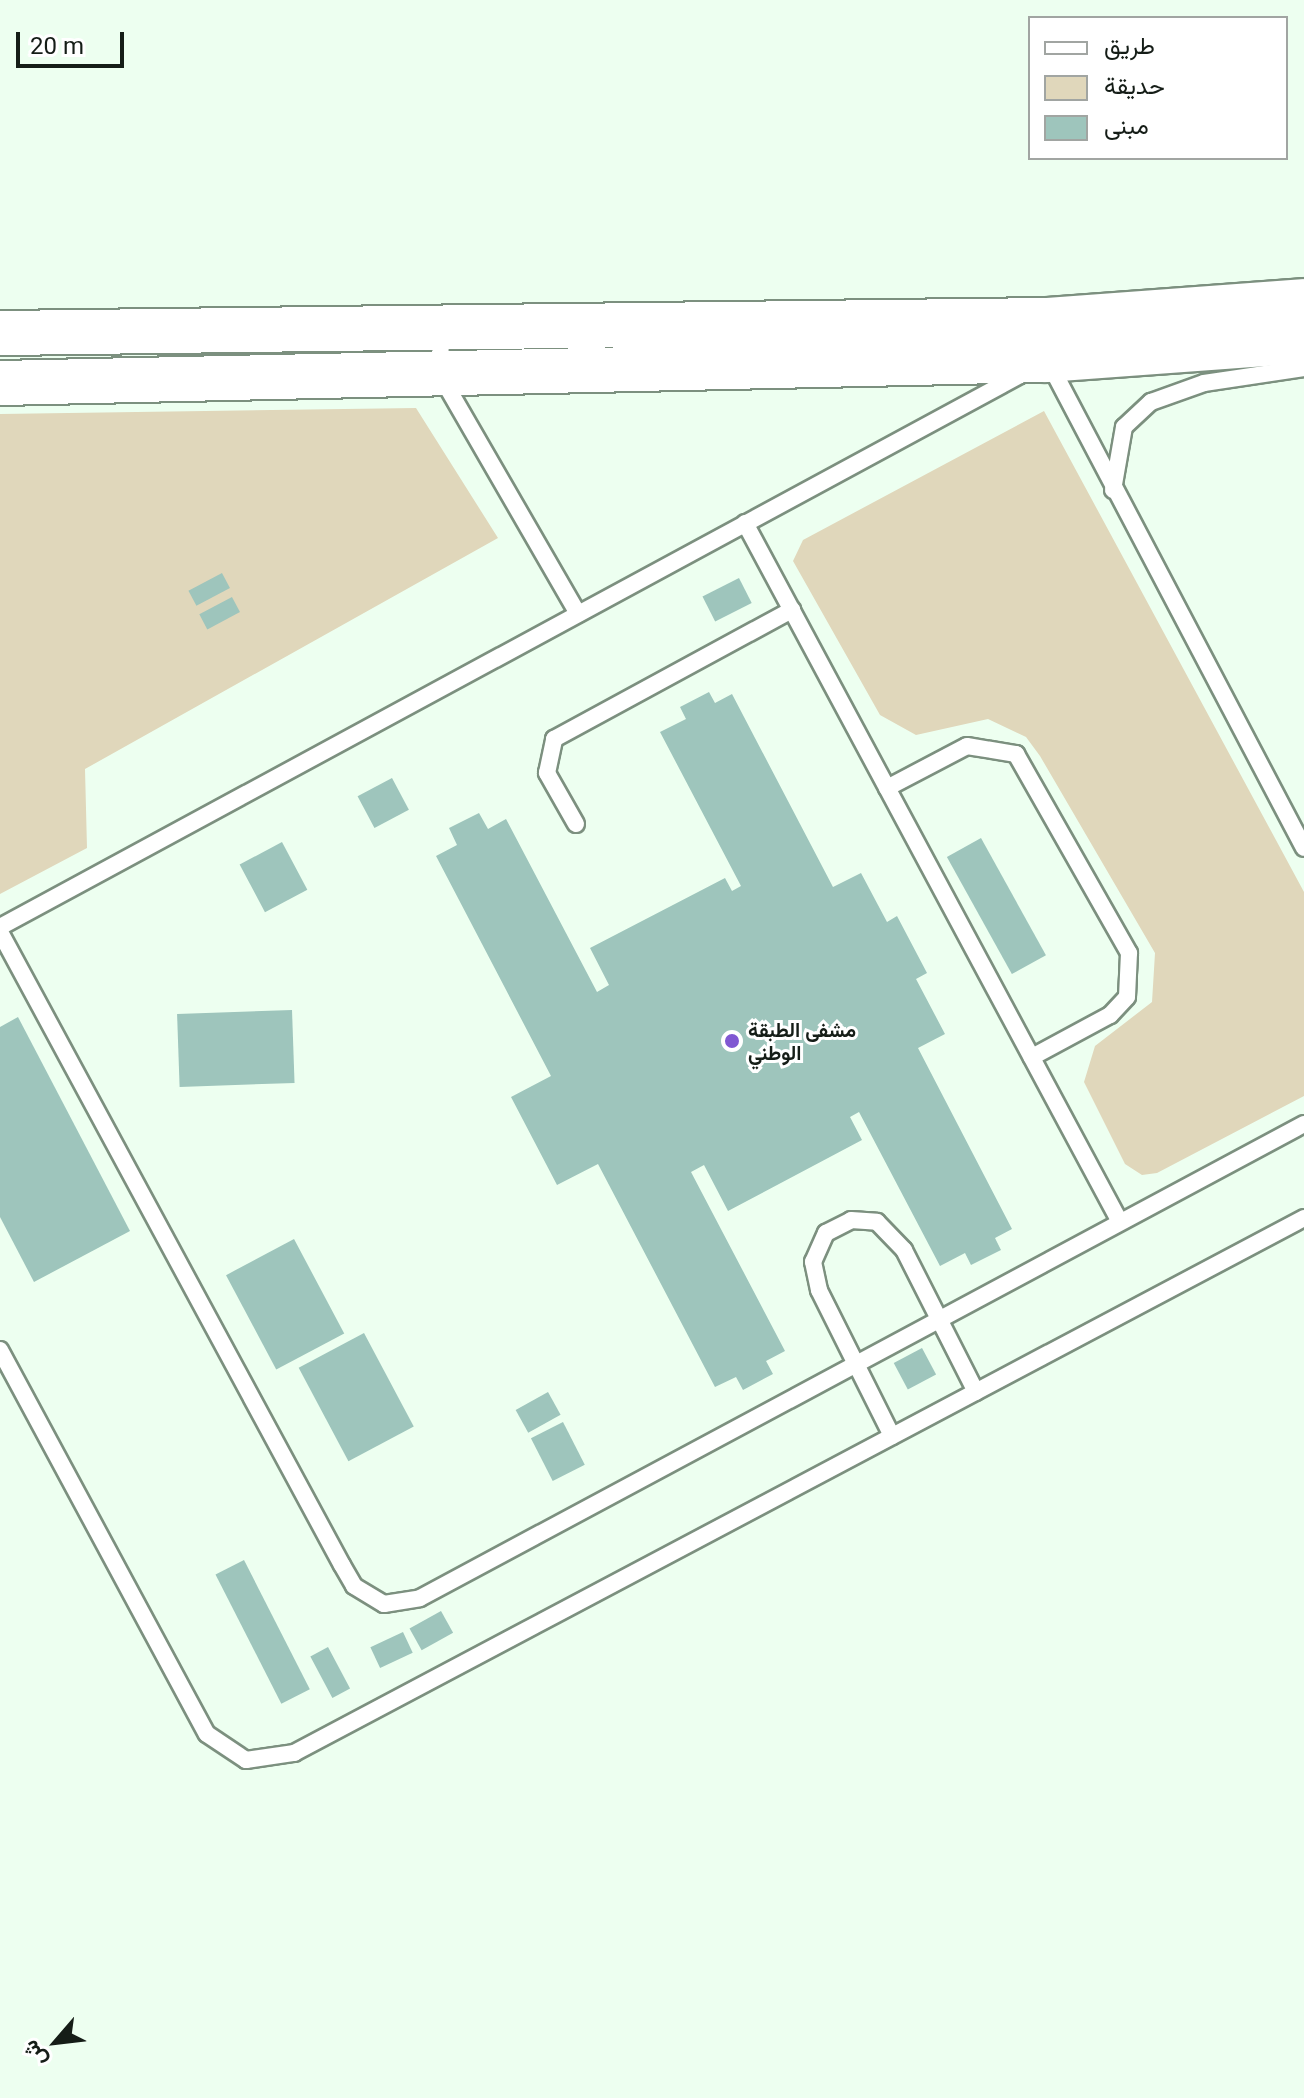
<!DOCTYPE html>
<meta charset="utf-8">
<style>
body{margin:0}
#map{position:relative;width:1304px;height:2098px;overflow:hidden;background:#edfff0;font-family:Roboto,Vazirmatn,sans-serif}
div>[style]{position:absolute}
.green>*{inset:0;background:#e0d7bb}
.building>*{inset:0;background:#9ec5bc;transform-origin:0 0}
.roads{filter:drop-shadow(2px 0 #7c907f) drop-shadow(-2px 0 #7c907f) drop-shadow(0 2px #7c907f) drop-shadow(0 -2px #7c907f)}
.lane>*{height:16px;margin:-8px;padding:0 8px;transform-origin:8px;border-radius:8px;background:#fff}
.secondary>*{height:44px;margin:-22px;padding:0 22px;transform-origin:22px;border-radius:22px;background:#fff}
.dots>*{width:22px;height:22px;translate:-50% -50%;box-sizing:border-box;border:4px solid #fff;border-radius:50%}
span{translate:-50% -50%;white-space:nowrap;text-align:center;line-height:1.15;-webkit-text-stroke:6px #fff;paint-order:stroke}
.poi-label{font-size:20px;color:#151d17;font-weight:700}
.left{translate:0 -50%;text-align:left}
.legend{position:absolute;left:1028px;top:16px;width:260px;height:144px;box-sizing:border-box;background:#fff;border:2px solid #a1a5a2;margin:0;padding:10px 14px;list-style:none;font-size:24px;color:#151d17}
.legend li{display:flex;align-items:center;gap:16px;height:40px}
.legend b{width:40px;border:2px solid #a1a5a2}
.north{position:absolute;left:16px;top:2002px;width:80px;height:80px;-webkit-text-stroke:6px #fff;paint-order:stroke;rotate:242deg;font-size:22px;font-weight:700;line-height:32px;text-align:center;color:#151d17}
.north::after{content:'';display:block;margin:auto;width:28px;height:36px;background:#151d17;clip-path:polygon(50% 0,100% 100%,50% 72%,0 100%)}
.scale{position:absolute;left:16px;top:32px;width:108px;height:36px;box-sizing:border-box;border:4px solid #151d17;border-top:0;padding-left:10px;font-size:24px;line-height:28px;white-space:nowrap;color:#151d17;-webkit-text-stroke:6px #fff;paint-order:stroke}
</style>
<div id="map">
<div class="green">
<div style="clip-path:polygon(416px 408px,498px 538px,85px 769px,87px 848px,0 894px,0 414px)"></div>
<div style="clip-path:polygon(1044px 411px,1304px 892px,1304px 1096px,1157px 1173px,1142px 1175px,1125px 1164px,1084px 1082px,1095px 1046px,1152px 1002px,1155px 953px,1040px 756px,1026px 737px,988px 719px,916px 735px,880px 715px,793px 561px,803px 540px)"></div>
</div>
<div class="building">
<div style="left:222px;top:573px;width:17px;height:38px;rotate:62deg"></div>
<div style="left:739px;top:578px;width:28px;height:41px;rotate:63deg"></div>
<div style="left:232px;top:597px;width:17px;height:37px;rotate:62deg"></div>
<div style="clip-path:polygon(709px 692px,715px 703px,732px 694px,833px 887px,861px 873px,887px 922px,897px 916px,927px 973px,916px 979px,945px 1034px,918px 1048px,1012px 1229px,995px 1238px,1001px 1250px,971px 1265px,965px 1253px,940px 1266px,859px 1112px,850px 1117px,862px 1140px,728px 1211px,704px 1165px,691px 1172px,785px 1351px,766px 1361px,773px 1374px,743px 1390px,736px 1377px,715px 1387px,598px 1164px,557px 1185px,511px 1097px,551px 1076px,436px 856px,457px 845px,449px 828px,479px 813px,488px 829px,506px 819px,597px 992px,609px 985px,590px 948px,725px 878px,732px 891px,741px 886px,660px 732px,686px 719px,680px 707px)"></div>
<div style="left:392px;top:778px;width:36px;height:39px;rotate:62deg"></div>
<div style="left:981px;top:838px;width:134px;height:39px;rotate:61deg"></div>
<div style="left:282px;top:842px;width:54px;height:48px;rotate:62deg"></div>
<div style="left:292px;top:1010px;width:73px;height:115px;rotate:88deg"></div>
<div style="clip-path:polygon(18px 1017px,130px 1231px,34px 1282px,0 1217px,0 1027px)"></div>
<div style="left:294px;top:1239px;width:107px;height:77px;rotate:62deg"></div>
<div style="left:364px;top:1333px;width:106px;height:74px;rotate:62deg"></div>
<div style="left:922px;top:1348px;width:30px;height:32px;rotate:62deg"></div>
<div style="left:548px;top:1392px;width:26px;height:37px;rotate:61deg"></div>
<div style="left:563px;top:1422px;width:48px;height:36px;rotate:63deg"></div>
<div style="left:244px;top:1560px;width:145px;height:32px;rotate:63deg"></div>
<div style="left:441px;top:1611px;width:25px;height:36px;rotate:61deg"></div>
<div style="left:403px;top:1632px;width:23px;height:36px;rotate:65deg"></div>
<div style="left:328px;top:1647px;width:47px;height:20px;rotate:62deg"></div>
</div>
<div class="roads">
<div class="lane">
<div style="left:442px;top:329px;width:44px;rotate:93.9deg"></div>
<div style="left:439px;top:373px;width:278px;rotate:60deg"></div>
<div style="left:1048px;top:361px;width:550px;rotate:62.27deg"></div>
<div style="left:1113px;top:490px;width:64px;rotate:-80.1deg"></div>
<div style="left:1124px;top:427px;width:37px;rotate:-43deg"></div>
<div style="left:1151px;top:402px;width:56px;rotate:-19.7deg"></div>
<div style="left:1204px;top:383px;width:101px;rotate:-8.5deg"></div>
<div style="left:745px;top:523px;width:793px;rotate:61.79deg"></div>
<div style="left:887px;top:788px;width:90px;rotate:-27.7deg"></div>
<div style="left:967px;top:746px;width:50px;rotate:9.3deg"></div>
<div style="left:1016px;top:754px;width:229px;rotate:60.4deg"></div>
<div style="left:1129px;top:953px;width:44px;rotate:92.6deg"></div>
<div style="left:1127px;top:997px;width:25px;rotate:133deg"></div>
<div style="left:1110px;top:1015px;width:89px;rotate:151.7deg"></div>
<div style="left:576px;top:824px;width:59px;rotate:-119.6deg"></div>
<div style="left:547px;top:773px;width:35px;rotate:-78deg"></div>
<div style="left:554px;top:739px;width:271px;rotate:-28.5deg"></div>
<div style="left:0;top:927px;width:1162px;rotate:-28.42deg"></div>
<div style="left:0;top:932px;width:719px;rotate:61.62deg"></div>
<div style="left:342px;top:1565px;width:24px;rotate:60deg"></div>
<div style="left:354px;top:1586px;width:35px;rotate:31deg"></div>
<div style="left:384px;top:1604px;width:36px;rotate:-9deg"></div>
<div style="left:420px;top:1598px;width:1003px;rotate:-28.2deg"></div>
<div style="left:0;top:1350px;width:436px;rotate:61.7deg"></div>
<div style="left:207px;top:1734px;width:47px;rotate:33.7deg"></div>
<div style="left:246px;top:1760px;width:49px;rotate:-8.3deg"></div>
<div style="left:294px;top:1753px;width:1143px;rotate:-27.91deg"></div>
<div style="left:892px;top:1436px;width:163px;rotate:-116.6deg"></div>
<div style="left:819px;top:1290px;width:29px;rotate:-102deg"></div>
<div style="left:813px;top:1262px;width:32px;rotate:-66deg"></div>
<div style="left:826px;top:1233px;width:28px;rotate:-27deg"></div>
<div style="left:851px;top:1220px;width:26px;rotate:4deg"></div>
<div style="left:877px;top:1222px;width:39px;rotate:46deg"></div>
<div style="left:904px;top:1250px;width:159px;rotate:63.1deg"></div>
</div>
<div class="secondary">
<div style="left:0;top:333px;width:1046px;rotate:-0.71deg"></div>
<div style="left:1046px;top:320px;width:259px;rotate:-4.2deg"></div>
<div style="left:0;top:383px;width:1047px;rotate:-1.26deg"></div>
<div style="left:1047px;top:360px;width:258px;rotate:-4.2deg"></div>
</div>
</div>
<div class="dots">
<div style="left:732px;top:1041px;background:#8058d2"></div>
</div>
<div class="poi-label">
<span class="left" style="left:748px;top:1042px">مشفى الطبقة<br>الوطني</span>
</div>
<ul class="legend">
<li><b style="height:10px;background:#fff"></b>طريق</li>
<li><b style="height:22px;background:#e0d7bb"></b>حديقة</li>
<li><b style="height:22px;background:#9ec5bc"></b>مبنى</li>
</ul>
<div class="north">ش</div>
<div class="scale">20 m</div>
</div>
